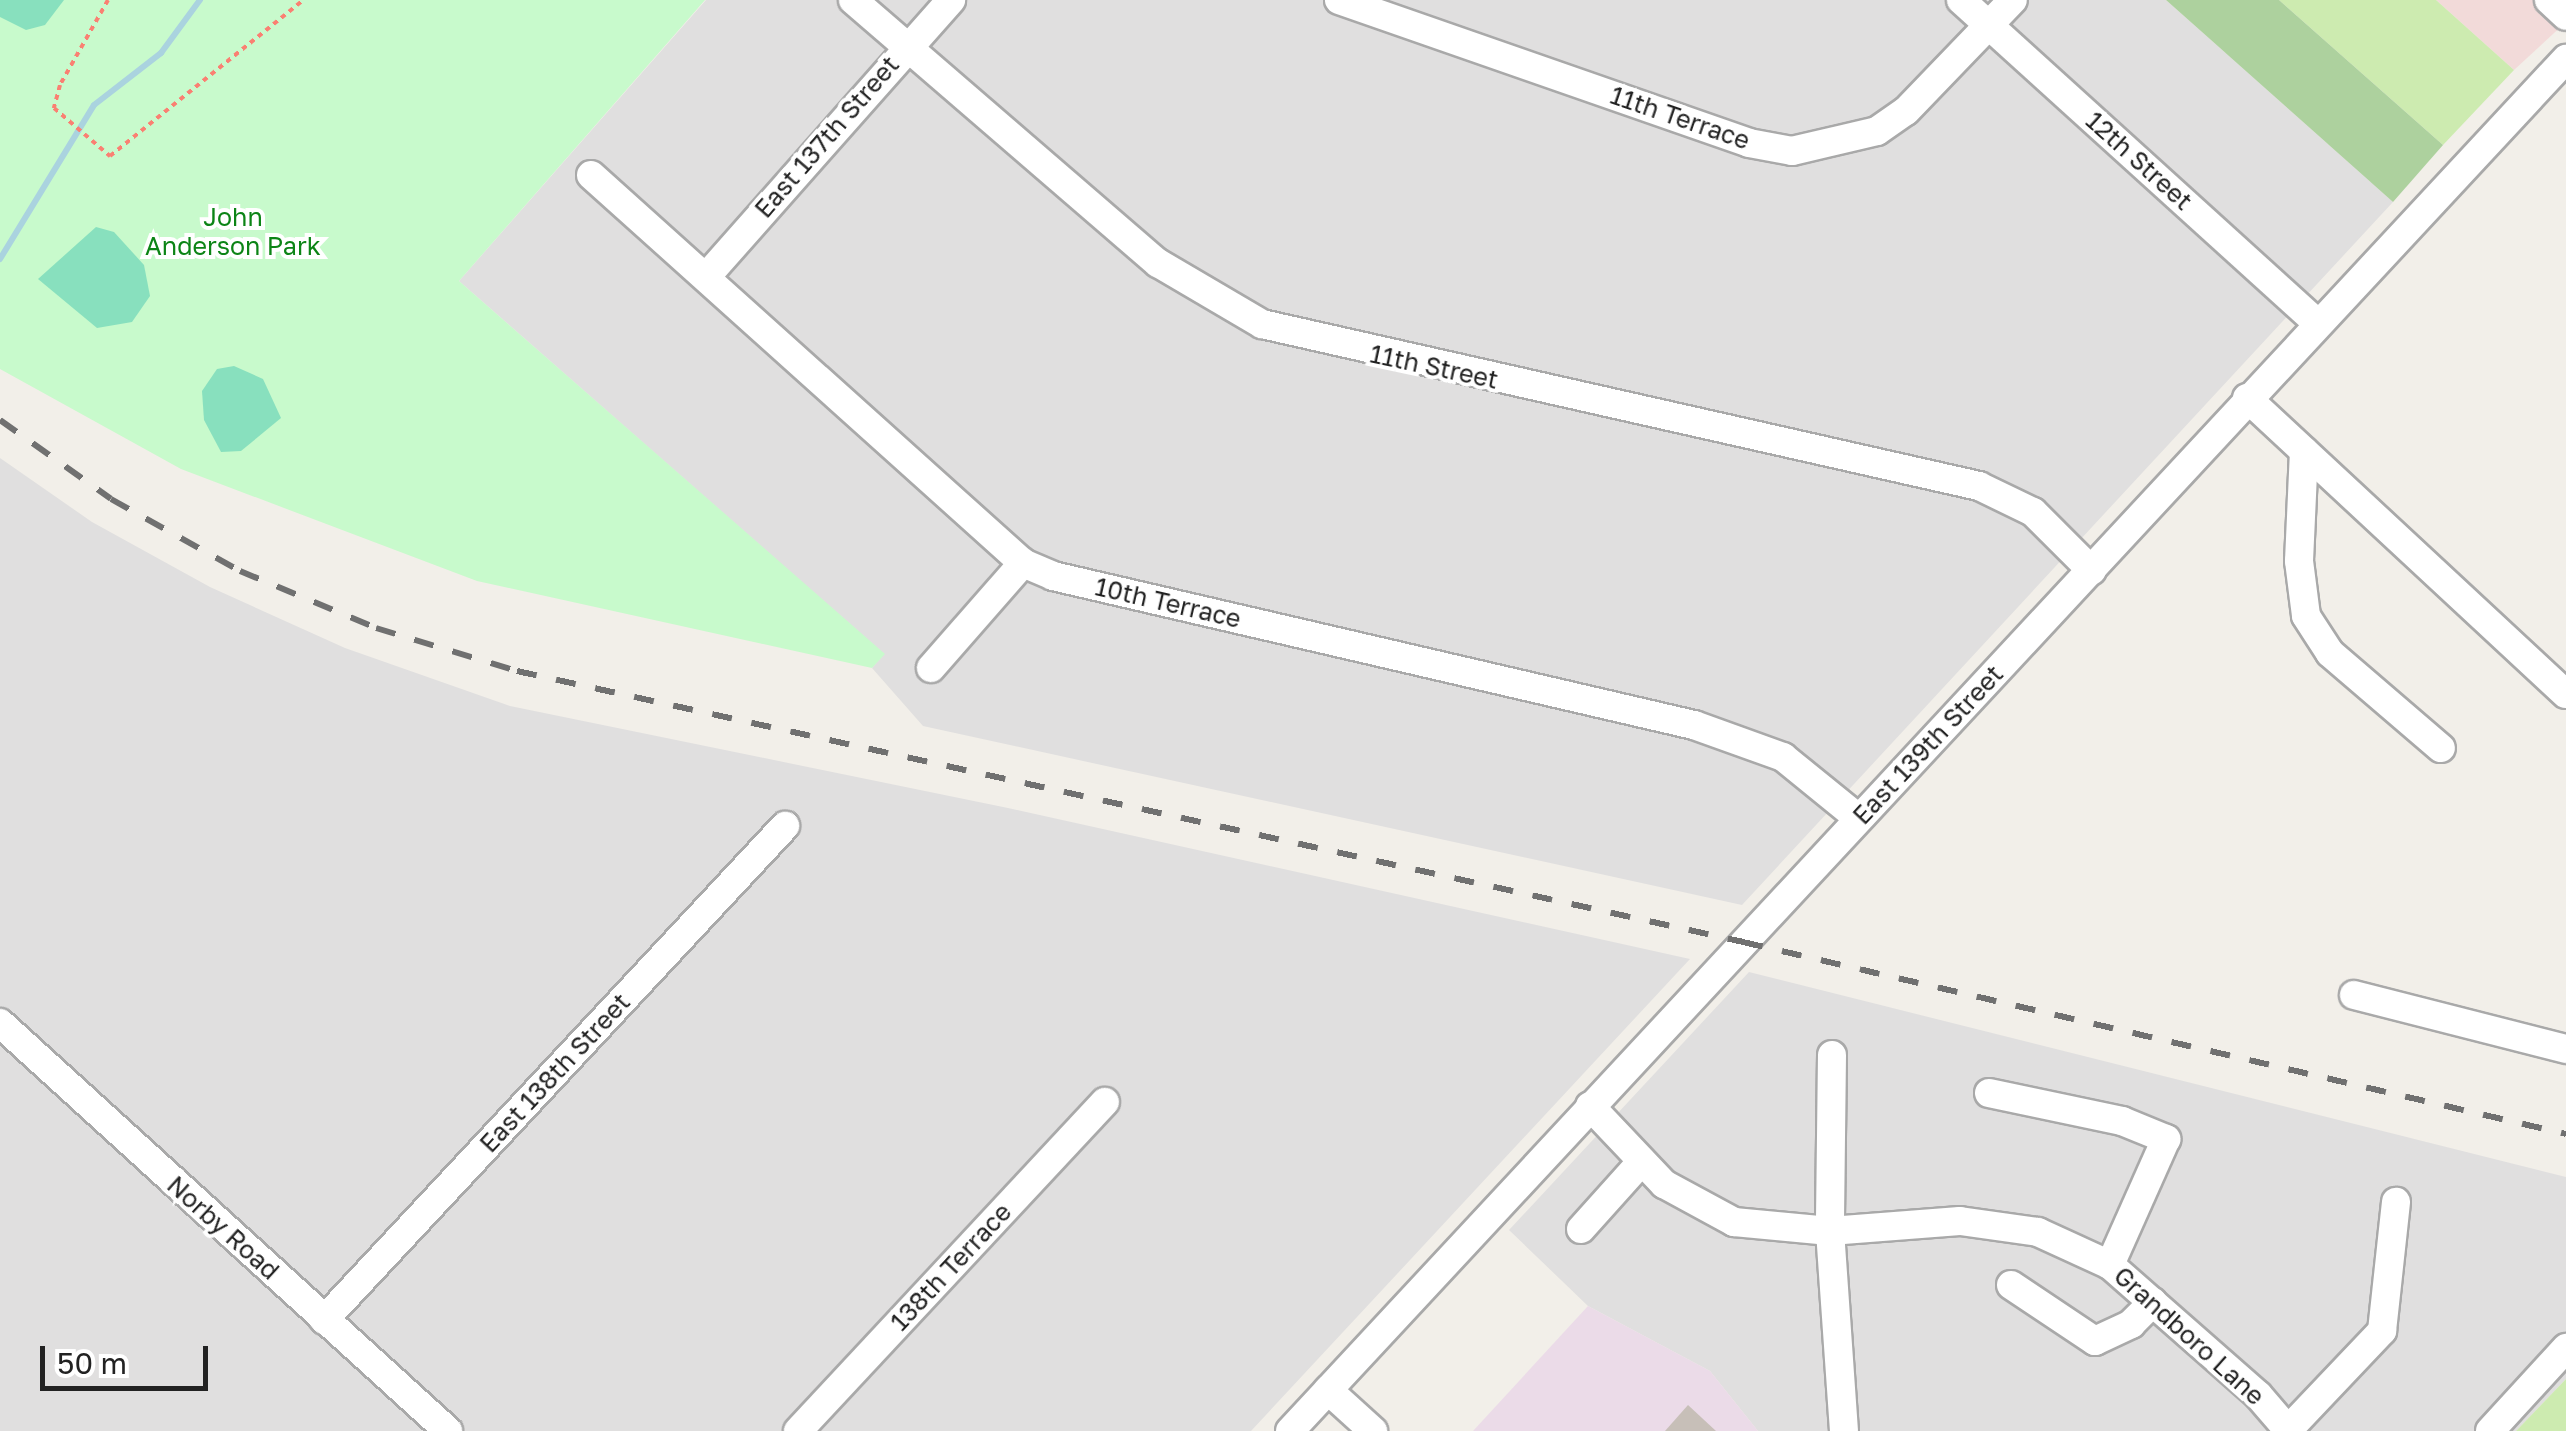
<!DOCTYPE html>
<style>
body{margin:0}
#map{position:relative;width:2566px;height:1431px;overflow:hidden;background:#f2efe9;font-family:"Golos Text",sans-serif}
div>[style]{position:absolute}
.residential>*{inset:0;background:#e0dfdf}
.commercial>*{inset:0;background:#f2dad9}
.industrial>*{inset:0;background:#ebdbe8}
.grass>*{inset:0;background:#cdebb0}
.forest>*{inset:0;background:#add19e}
.park>*{inset:0;background:#c8facc}
.pitch>*{inset:0;background:#88e0be}
.stream>*{height:6px;margin:-3px;padding:0 3px;transform-origin:3px;border-radius:3px;background:#aad3df}
.building>*{inset:0;background:#c7bfb8}
.path>*{height:4px;margin-top:-2px;transform-origin:0;background:repeating-linear-gradient(90deg,#fa8072 0 5px,transparent 0 10px)}
.roads{filter:drop-shadow(2px 0 #a9a9a9) drop-shadow(-2px 0 #a9a9a9) drop-shadow(0 2px #a9a9a9) drop-shadow(0 -2px #a9a9a9)}
.minor>*{height:28px;margin:-14px;padding:0 14px;transform-origin:14px;border-radius:14px;background:#fff}
.rail>*{height:6px;margin-top:-3px;transform-origin:0;background:repeating-linear-gradient(90deg,#707070 0 20px,transparent 0 40px)}
span{translate:-50% -50%;white-space:nowrap;text-align:center;line-height:1.15;-webkit-text-stroke:8px #fff;paint-order:stroke}
.street-label{font-size:25px;color:#222}
.park-label{font-size:25px;color:#0c8416}
.scale{position:absolute;left:40px;top:1346px;width:168px;height:45px;box-sizing:border-box;border:5px solid #222;border-top:0;padding-left:12px;font-size:30px;line-height:35px;white-space:nowrap;color:#222;-webkit-text-stroke:8px #fff;paint-order:stroke}
</style>
<div id="map">
<div class="residential">
<div style="clip-path:polygon(706px 0,2166px 0,2393px 202px,1742px 905px,923px 726px,872px 668px,884px 654px,459px 281px)"></div>
<div style="clip-path:polygon(0 458px,92px 522px,210px 587px,345px 648px,510px 706px,1008px 808px,1690px 959px,1251px 1431px,465px 1431px,0 1007px)"></div>
<div style="clip-path:polygon(1749px 972px,2566px 1177px,2566px 1379px,2516px 1431px,1758px 1431px,1710px 1371px,1588px 1306px,1509px 1230px)"></div>
<div style="clip-path:polygon(0 1042px,429px 1431px,0 1431px)"></div>
</div>
<div class="commercial">
<div style="clip-path:polygon(2436px 0,2566px 0,2566px 22px,2514px 70px)"></div>
</div>
<div class="industrial">
<div style="clip-path:polygon(1588px 1306px,1710px 1371px,1758px 1431px,1473px 1431px)"></div>
</div>
<div class="grass">
<div style="clip-path:polygon(2279px 0,2436px 0,2514px 70px,2443px 145px)"></div>
<div style="clip-path:polygon(2566px 1379px,2566px 1431px,2516px 1431px)"></div>
</div>
<div class="forest">
<div style="clip-path:polygon(2166px 0,2279px 0,2443px 145px,2393px 202px)"></div>
</div>
<div class="park">
<div style="clip-path:polygon(0 0,705px 0,459px 281px,885px 654px,872px 668px,477px 581px,181px 469px,0 369px)"></div>
</div>
<div class="pitch">
<div style="clip-path:polygon(0 0,64px 0,45px 25px,26px 30px,0 17px)"></div>
<div style="clip-path:polygon(96px 227px,114px 232px,144px 265px,150px 296px,132px 322px,97px 328px,38px 279px)"></div>
<div style="clip-path:polygon(234px 366px,263px 379px,281px 418px,241px 451px,221px 452px,204px 420px,202px 391px,217px 369px)"></div>
</div>
<div class="stream">
<div style="left:0;top:259px;width:180px;rotate:-58.6deg"></div>
<div style="left:94px;top:105px;width:85px;rotate:-37.8deg"></div>
<div style="left:161px;top:53px;width:66px;rotate:-53.7deg"></div>
</div>
<div class="building">
<div style="clip-path:polygon(1688px 1405px,1716px 1431px,1665px 1431px)"></div>
</div>
<div class="path">
<div style="left:108px;top:0;width:98px;rotate:119.5deg"></div>
<div style="left:60px;top:85px;width:24px;rotate:105deg"></div>
<div style="left:54px;top:108px;width:74px;rotate:40.6deg"></div>
<div style="left:110px;top:156px;width:248px;rotate:-38.9deg"></div>
</div>
<div class="roads">
<div class="minor">
<div style="left:853px;top:0;width:403px;rotate:40.8deg"></div>
<div style="left:1158px;top:263px;width:121px;rotate:30.4deg"></div>
<div style="left:1262px;top:324px;width:735px;rotate:12.73deg"></div>
<div style="left:1979px;top:486px;width:60px;rotate:25.7deg"></div>
<div style="left:2033px;top:512px;width:83px;rotate:45deg"></div>
<div style="left:1339px;top:0;width:434px;rotate:19.2deg"></div>
<div style="left:1749px;top:143px;width:44px;rotate:10.5deg"></div>
<div style="left:1792px;top:151px;width:87px;rotate:-13.2deg"></div>
<div style="left:1877px;top:131px;width:35px;rotate:-35deg"></div>
<div style="left:1906px;top:111px;width:154px;rotate:-46.1deg"></div>
<div style="left:1961px;top:0;width:481px;rotate:42.2deg"></div>
<div style="left:2549px;top:0;width:23px;rotate:43deg"></div>
<div style="left:591px;top:175px;width:581px;rotate:41.93deg"></div>
<div style="left:1023px;top:563px;width:33px;rotate:23deg"></div>
<div style="left:1053px;top:576px;width:658px;rotate:13.09deg"></div>
<div style="left:1694px;top:725px;width:95px;rotate:19.8deg"></div>
<div style="left:1783px;top:757px;width:97px;rotate:39.1deg"></div>
<div style="left:706px;top:277px;width:370px;rotate:-48.5deg"></div>
<div style="left:2247px;top:398px;width:435px;rotate:42.9deg"></div>
<div style="left:2304px;top:451px;width:110px;rotate:92.6deg"></div>
<div style="left:2299px;top:561px;width:55px;rotate:82.7deg"></div>
<div style="left:2306px;top:616px;width:44px;rotate:57deg"></div>
<div style="left:2330px;top:653px;width:146px;rotate:40.6deg"></div>
<div style="left:931px;top:668px;width:140px;rotate:-48.8deg"></div>
<div style="left:2354px;top:995px;width:219px;rotate:14.3deg"></div>
<div style="left:0;top:1023px;width:606px;rotate:42.32deg"></div>
<div style="left:1832px;top:1055px;width:176px;rotate:90.7deg"></div>
<div style="left:1830px;top:1231px;width:200px;rotate:86deg"></div>
<div style="left:1989px;top:1093px;width:136px;rotate:11.9deg"></div>
<div style="left:2122px;top:1121px;width:48px;rotate:22.2deg"></div>
<div style="left:2166px;top:1139px;width:138px;rotate:114deg"></div>
<div style="left:1590px;top:1106px;width:108px;rotate:46.5deg"></div>
<div style="left:1664px;top:1184px;width:80px;rotate:28.5deg"></div>
<div style="left:1734px;top:1222px;width:96px;rotate:5.4deg"></div>
<div style="left:1830px;top:1231px;width:130px;rotate:-4.4deg"></div>
<div style="left:1960px;top:1221px;width:79px;rotate:8deg"></div>
<div style="left:2038px;top:1232px;width:79px;rotate:24.6deg"></div>
<div style="left:2110px;top:1265px;width:197px;rotate:41.3deg"></div>
<div style="left:2258px;top:1395px;width:48px;rotate:49.3deg"></div>
<div style="left:1581px;top:1229px;width:91px;rotate:-48.1deg"></div>
<div style="left:2011px;top:1285px;width:101px;rotate:33.7deg"></div>
<div style="left:2095px;top:1341px;width:40px;rotate:-25deg"></div>
<div style="left:2131px;top:1324px;width:31px;rotate:-45deg"></div>
<div style="left:324px;top:1320px;width:676px;rotate:-46.98deg"></div>
<div style="left:1328px;top:1390px;width:61px;rotate:42.3deg"></div>
<div style="left:2288px;top:1430px;width:137px;rotate:-46.5deg"></div>
<div style="left:2382px;top:1331px;width:130px;rotate:-83.8deg"></div>
<div style="left:798px;top:1431px;width:450px;rotate:-47deg"></div>
<div style="left:1290px;top:1431px;width:1874px;rotate:-47.08deg"></div>
<div style="left:2490px;top:1431px;width:113px;rotate:-47.5deg"></div>
</div>
</div>
<div class="rail">
<div style="left:0;top:420px;width:136px;rotate:35.4deg"></div>
<div style="left:111px;top:499px;width:148px;rotate:29.2deg"></div>
<div style="left:240px;top:571px;width:147px;rotate:22.7deg"></div>
<div style="left:376px;top:628px;width:147px;rotate:17deg"></div>
<div style="left:517px;top:671px;width:1256px;rotate:12.46deg"></div>
<div style="left:1743px;top:942px;width:845px;rotate:13.13deg"></div>
</div>
<div class="street-label">
<span style="left:1680px;top:118px;rotate:19deg">11th Terrace</span>
<span style="left:827px;top:137px;rotate:-49deg">East 137th Street</span>
<span style="left:2139px;top:161px;rotate:42deg">12th Street</span>
<span style="left:1434px;top:367px;rotate:12deg">11th Street</span>
<span style="left:1168px;top:603px;rotate:13deg">10th Terrace</span>
<span style="left:1928px;top:745px;rotate:-47deg">East 139th Street</span>
<span style="left:555px;top:1073px;rotate:-47deg">East 138th Street</span>
<span style="left:223px;top:1228px;rotate:42deg">Norby Road</span>
<span style="left:951px;top:1267px;rotate:-47deg">138th Terrace</span>
<span style="left:2189px;top:1336px;rotate:42deg">Grandboro Lane</span>
</div>
<div class="park-label">
<span style="left:233px;top:232px">John<br>Anderson Park</span>
</div>
<div class="scale">50 m</div>
</div>
